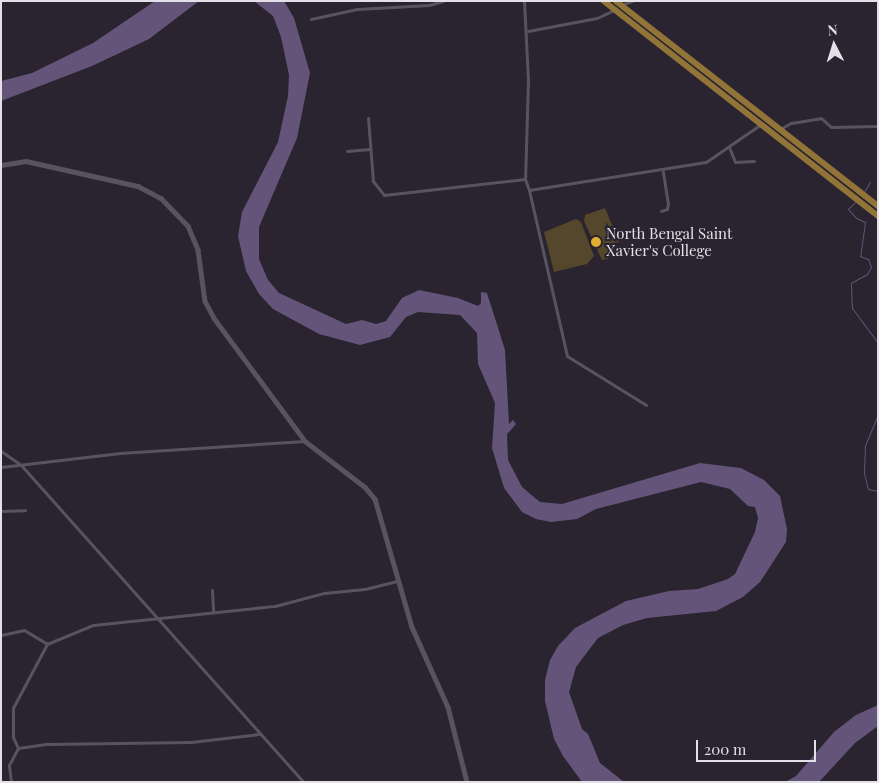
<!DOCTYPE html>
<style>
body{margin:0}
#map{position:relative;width:879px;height:783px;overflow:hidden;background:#29242f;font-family:"Playfair Display",serif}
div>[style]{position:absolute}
.green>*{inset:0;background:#54472b}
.water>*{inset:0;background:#655479}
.stream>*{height:1px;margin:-0.5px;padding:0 0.5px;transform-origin:0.5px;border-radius:0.5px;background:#655479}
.minor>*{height:3px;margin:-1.5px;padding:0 1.5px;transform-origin:1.5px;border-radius:1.5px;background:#595360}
.tertiary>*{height:4.5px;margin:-2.25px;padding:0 2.25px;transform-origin:2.25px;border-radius:2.25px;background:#595360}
.trunk>*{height:5.5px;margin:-2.75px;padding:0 2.75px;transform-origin:2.75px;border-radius:2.75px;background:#927438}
.dots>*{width:14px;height:14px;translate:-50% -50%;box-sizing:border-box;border:2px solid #29242f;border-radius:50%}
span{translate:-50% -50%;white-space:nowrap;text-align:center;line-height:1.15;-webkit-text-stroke:4px #29242f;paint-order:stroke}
.poi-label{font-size:15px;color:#e3e0e8}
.left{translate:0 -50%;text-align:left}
.frame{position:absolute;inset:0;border:2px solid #e3e0e8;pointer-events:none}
.north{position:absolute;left:809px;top:20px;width:50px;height:50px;-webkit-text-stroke:4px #29242f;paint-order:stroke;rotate:355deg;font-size:14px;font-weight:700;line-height:20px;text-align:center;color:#e3e0e8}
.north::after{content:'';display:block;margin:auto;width:18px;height:22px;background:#e3e0e8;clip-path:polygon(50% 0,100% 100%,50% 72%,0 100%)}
.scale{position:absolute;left:696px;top:740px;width:120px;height:22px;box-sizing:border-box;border:2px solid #e3e0e8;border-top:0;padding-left:6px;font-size:15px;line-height:18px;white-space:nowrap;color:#e3e0e8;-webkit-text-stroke:4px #29242f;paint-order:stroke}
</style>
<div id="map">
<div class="green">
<div style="clip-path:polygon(605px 208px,619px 242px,614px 244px,618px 256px,602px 260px,584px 221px,585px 215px)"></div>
<div style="clip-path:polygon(576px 219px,581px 222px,594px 256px,587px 264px,554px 272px,544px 232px)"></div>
</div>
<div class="water">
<div style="clip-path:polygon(155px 1px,199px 1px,149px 39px,92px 66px,1px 101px,1px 81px,32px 73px,93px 43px)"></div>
<div style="clip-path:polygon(254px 1px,284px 1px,294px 18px,310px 73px,297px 138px,259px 227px,259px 259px,268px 280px,279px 293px,346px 324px,362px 320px,376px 324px,386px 321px,402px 298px,419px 290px,458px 298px,478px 306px,481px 303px,481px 292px,487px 293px,505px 350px,509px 424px,513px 420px,516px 424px,507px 434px,508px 460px,522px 487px,540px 502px,562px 504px,700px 463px,741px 468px,764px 480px,780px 496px,787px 529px,786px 542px,760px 582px,743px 597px,716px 611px,647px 618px,623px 625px,598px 638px,576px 667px,569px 692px,582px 729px,588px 734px,600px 763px,624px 782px,582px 782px,563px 756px,554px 739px,545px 701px,545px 680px,550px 660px,558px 646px,575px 628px,626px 601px,669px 591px,698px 589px,728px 579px,735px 574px,755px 532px,758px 518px,755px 507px,748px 506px,730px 489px,701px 482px,596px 509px,577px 519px,551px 522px,536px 519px,522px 512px,504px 488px,492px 448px,495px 403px,478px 364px,477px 333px,460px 315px,418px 312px,406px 317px,390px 337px,360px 345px,319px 334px,273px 309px,259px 294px,246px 271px,238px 236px,242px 212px,278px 142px,288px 96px,289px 75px,281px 37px,273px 16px)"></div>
<div style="clip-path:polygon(878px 705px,878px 726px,855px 743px,819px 782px,785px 782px,796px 776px,834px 732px,856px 715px)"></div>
</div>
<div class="stream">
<div style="left:864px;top:192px;width:12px;rotate:-59deg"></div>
<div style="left:855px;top:202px;width:10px;rotate:135deg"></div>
<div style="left:848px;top:209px;width:12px;rotate:48deg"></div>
<div style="left:856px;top:218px;width:10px;rotate:24deg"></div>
<div style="left:865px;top:222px;width:34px;rotate:98deg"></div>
<div style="left:860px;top:256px;width:9px;rotate:21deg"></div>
<div style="left:868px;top:259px;width:9px;rotate:69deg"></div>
<div style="left:871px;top:267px;width:8px;rotate:120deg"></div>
<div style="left:867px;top:274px;width:18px;rotate:151deg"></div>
<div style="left:851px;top:283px;width:25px;rotate:88deg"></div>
<div style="left:852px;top:308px;width:44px;rotate:53.4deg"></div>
<div style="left:878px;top:401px;width:16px;rotate:94deg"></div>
<div style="left:877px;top:417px;width:30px;rotate:113deg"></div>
<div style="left:865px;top:445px;width:28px;rotate:92deg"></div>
<div style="left:864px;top:473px;width:16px;rotate:76deg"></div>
<div style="left:868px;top:489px;width:10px;rotate:11deg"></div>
</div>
<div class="minor">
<div style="left:524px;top:1px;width:79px;rotate:87.1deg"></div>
<div style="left:528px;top:80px;width:99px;rotate:91.7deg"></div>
<div style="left:525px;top:179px;width:12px;rotate:70deg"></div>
<div style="left:529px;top:190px;width:179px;rotate:-9deg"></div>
<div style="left:706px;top:162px;width:67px;rotate:-34.6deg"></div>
<div style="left:621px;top:5px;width:12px;rotate:-20deg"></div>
<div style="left:311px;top:19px;width:47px;rotate:-12.3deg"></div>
<div style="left:357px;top:9px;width:72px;rotate:-3.2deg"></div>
<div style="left:429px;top:5px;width:15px;rotate:-16deg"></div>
<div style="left:528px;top:31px;width:70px;rotate:-10.7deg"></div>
<div style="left:597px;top:18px;width:19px;rotate:-25deg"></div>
<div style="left:368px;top:118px;width:63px;rotate:85.5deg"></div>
<div style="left:373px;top:181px;width:18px;rotate:52deg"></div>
<div style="left:384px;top:195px;width:142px;rotate:-6.5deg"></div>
<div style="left:780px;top:129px;width:13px;rotate:-29deg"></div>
<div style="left:791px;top:123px;width:30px;rotate:-9deg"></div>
<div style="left:821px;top:118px;width:13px;rotate:42deg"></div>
<div style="left:831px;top:127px;width:47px;rotate:-1.2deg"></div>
<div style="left:729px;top:147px;width:16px;rotate:68deg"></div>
<div style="left:735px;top:162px;width:19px;rotate:-3deg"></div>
<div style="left:347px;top:151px;width:23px;rotate:-5deg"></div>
<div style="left:529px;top:190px;width:170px;rotate:77.1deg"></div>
<div style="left:567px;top:356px;width:93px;rotate:31.8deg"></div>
<div style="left:661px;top:211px;width:6px;rotate:-18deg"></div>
<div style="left:667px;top:209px;width:5px;rotate:-79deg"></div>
<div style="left:668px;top:204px;width:33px;rotate:-99deg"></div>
<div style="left:1px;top:451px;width:24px;rotate:35deg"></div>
<div style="left:21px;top:465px;width:424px;rotate:48.3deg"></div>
<div style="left:1px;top:467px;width:120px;rotate:-6.7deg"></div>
<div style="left:120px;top:453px;width:185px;rotate:-3.7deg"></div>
<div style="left:1px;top:511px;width:24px;rotate:-2deg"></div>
<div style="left:212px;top:590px;width:21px;rotate:87deg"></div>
<div style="left:1px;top:635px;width:24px;rotate:-12deg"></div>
<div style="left:24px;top:630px;width:27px;rotate:31deg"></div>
<div style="left:47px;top:644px;width:50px;rotate:-22.4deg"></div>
<div style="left:93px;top:625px;width:183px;rotate:-6deg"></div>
<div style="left:275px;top:606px;width:51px;rotate:-14.9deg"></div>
<div style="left:324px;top:593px;width:41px;rotate:-5.6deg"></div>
<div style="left:365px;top:589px;width:34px;rotate:-14deg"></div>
<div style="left:47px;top:644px;width:72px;rotate:118deg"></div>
<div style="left:13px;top:708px;width:29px;rotate:90deg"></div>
<div style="left:13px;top:737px;width:12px;rotate:66deg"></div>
<div style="left:18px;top:748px;width:30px;rotate:-8deg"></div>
<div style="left:48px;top:744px;width:143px;rotate:-0.8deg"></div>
<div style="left:191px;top:742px;width:68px;rotate:-6.7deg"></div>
<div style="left:11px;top:782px;width:17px;rotate:-97deg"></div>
<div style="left:9px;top:765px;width:19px;rotate:-62deg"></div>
</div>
<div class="tertiary">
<div style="left:1px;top:165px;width:25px;rotate:-9deg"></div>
<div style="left:26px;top:161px;width:115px;rotate:12.6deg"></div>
<div style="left:138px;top:186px;width:26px;rotate:28deg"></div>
<div style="left:161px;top:198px;width:39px;rotate:46deg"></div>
<div style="left:188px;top:226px;width:26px;rotate:67deg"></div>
<div style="left:198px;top:250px;width:51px;rotate:82.2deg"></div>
<div style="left:205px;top:301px;width:19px;rotate:62deg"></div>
<div style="left:214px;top:318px;width:153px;rotate:53.5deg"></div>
<div style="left:305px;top:441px;width:76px;rotate:37.5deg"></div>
<div style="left:365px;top:487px;width:16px;rotate:50deg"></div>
<div style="left:375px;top:499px;width:133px;rotate:73.9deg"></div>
<div style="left:412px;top:627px;width:88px;rotate:65.8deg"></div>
<div style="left:448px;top:707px;width:77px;rotate:75.8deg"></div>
</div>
<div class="trunk">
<div style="left:604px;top:1px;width:348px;rotate:38.1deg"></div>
<div style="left:616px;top:1px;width:333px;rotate:38deg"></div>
</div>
<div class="dots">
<div style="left:596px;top:242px;background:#e2af34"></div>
</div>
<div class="poi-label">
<span class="left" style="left:606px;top:242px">North Bengal Saint<br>Xavier's College</span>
</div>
<div class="frame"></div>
<div class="north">N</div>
<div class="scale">200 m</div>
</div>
